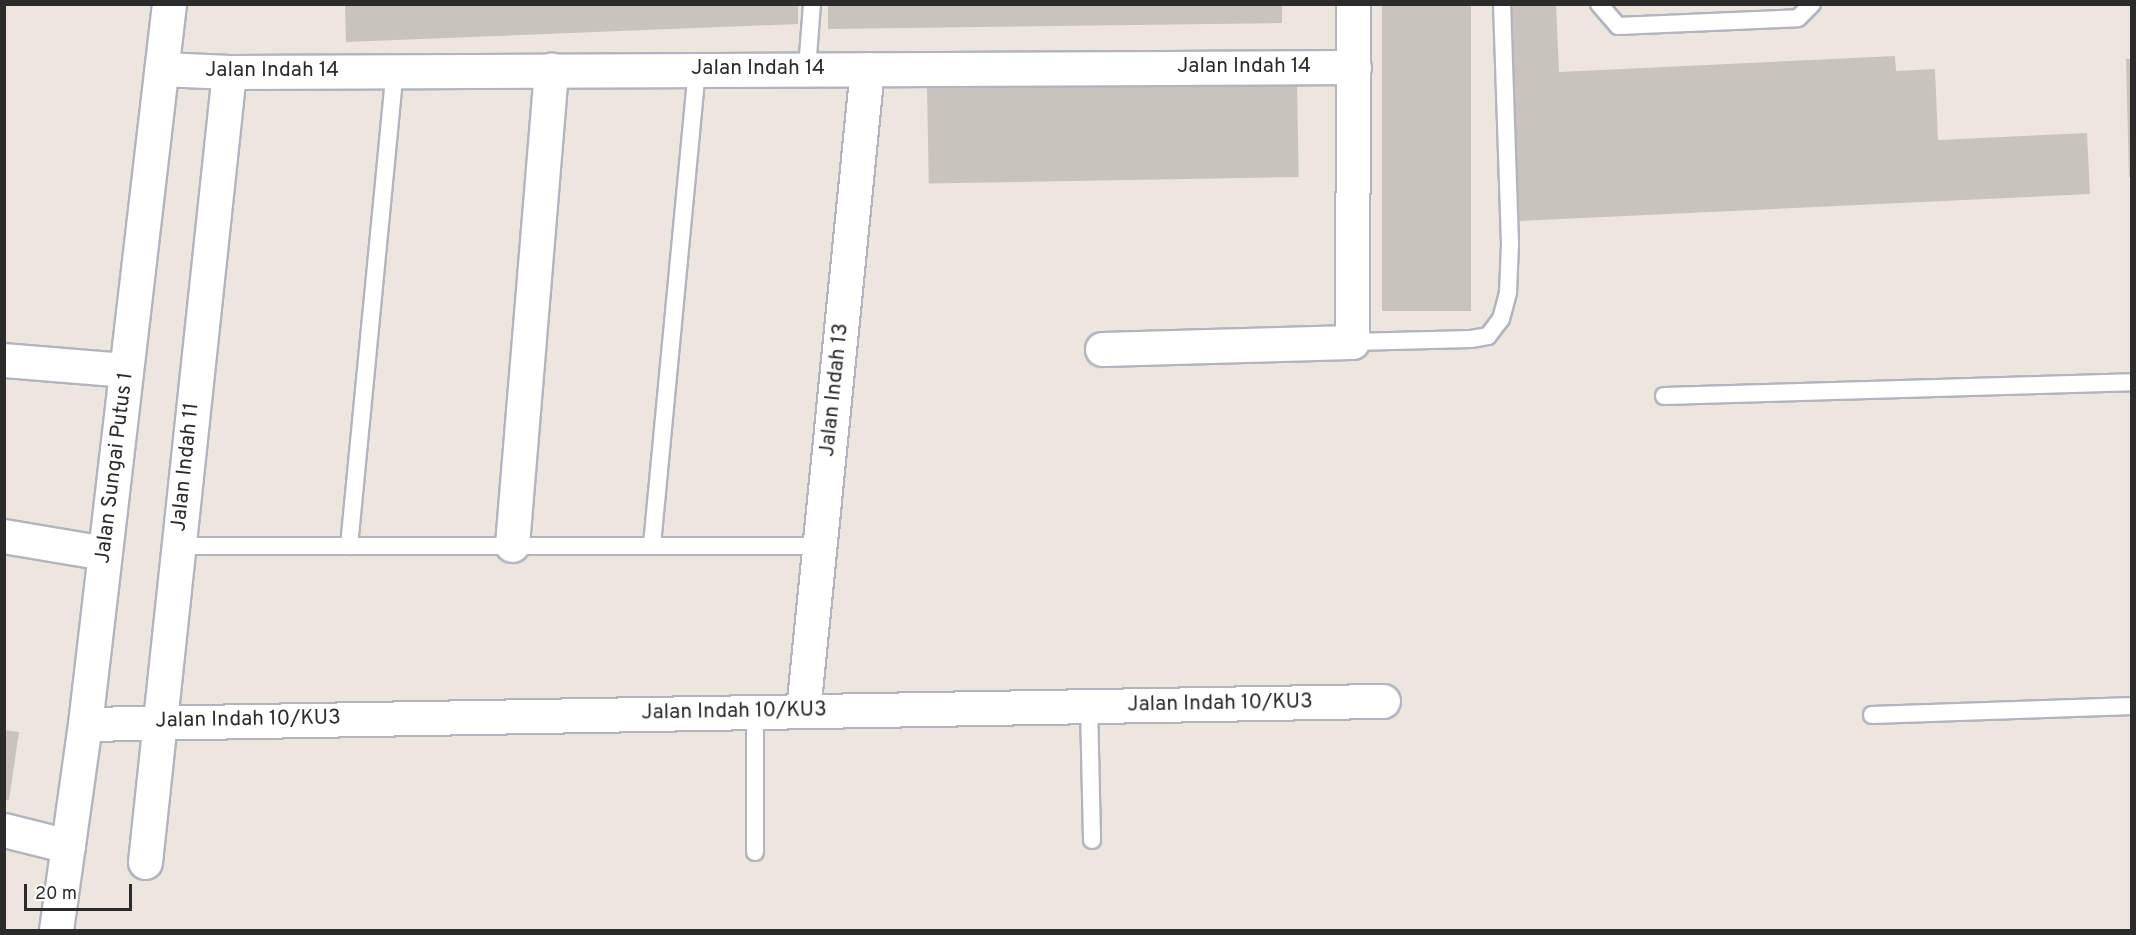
<!DOCTYPE html>
<style>
body{margin:0}
#map{position:relative;width:2136px;height:935px;overflow:hidden;background:#ece6df;font-family:Overpass,sans-serif}
div>[style]{position:absolute}
.building>*{inset:0;background:#c8c4bd;transform-origin:0 0}
.roads{filter:drop-shadow(2px 0 #b2b5bd) drop-shadow(-2px 0 #b2b5bd) drop-shadow(0 2px #b2b5bd) drop-shadow(0 -2px #b2b5bd)}
.lane>*{height:16px;margin:-8px;padding:0 8px;transform-origin:8px;border-radius:8px;background:#fff}
.street>*{height:33px;margin:-16.5px;padding:0 16.5px;transform-origin:16.5px;border-radius:16.5px;background:#fff}
span{translate:-50% -50%;white-space:nowrap;text-align:center;line-height:1.15;-webkit-text-stroke:6px #fff;paint-order:stroke}
.street-label{font-size:21px;color:#2b2b2b}
.frame{position:absolute;inset:0;border:6px solid #2b2b2b;pointer-events:none}
.scale{position:absolute;left:24px;top:884px;width:108px;height:27px;box-sizing:border-box;border:3px solid #2b2b2b;border-top:0;padding-left:8px;font-size:18px;line-height:21px;white-space:nowrap;color:#2b2b2b;-webkit-text-stroke:4px #fff;paint-order:stroke}
</style>
<div id="map">
<div class="building">
<div style="clip-path:polygon(345px 4px,798px 4px,798px 24px,346px 42px)"></div>
<div style="clip-path:polygon(828px 4px,1282px 4px,1282px 23px,828px 29px)"></div>
<div style="left:1382px;top:4px;width:89px;height:307px"></div>
<div style="clip-path:polygon(1509px 4px,1556px 4px,1559px 72px,1895px 56px,1896px 71px,1935px 69px,1938px 140px,2087px 133px,2090px 194px,1519px 221px)"></div>
<div style="clip-path:polygon(2126px 59px,2132px 59px,2132px 177px,2129px 177px)"></div>
<div style="left:1297px;top:81px;width:96px;height:370px;rotate:89deg"></div>
<div style="clip-path:polygon(4px 730px,19px 732px,9px 800px,4px 800px)"></div>
</div>
<div class="roads">
<div class="lane">
<div style="left:1599px;top:4px;width:29px;rotate:49deg"></div>
<div style="left:1618px;top:26px;width:180px;rotate:-2.5deg"></div>
<div style="left:1798px;top:18px;width:20px;rotate:-45deg"></div>
<div style="left:807px;top:69px;width:65px;rotate:-85.6deg"></div>
<div style="left:1352px;top:342px;width:119px;rotate:-1.4deg"></div>
<div style="left:1471px;top:339px;width:17px;rotate:-10deg"></div>
<div style="left:1488px;top:336px;width:21px;rotate:-53deg"></div>
<div style="left:1501px;top:319px;width:28px;rotate:-75deg"></div>
<div style="left:1508px;top:292px;width:48px;rotate:-87.6deg"></div>
<div style="left:1510px;top:244px;width:240px;rotate:-91.9deg"></div>
<div style="left:1664px;top:396px;width:468px;rotate:-1.7deg"></div>
<div style="left:652px;top:545px;width:477px;rotate:-84.6deg"></div>
<div style="left:178px;top:546px;width:641px"></div>
<div style="left:349px;top:546px;width:477px;rotate:-84.5deg"></div>
<div style="left:1089px;top:706px;width:134px;rotate:88.7deg"></div>
<div style="left:755px;top:712px;width:140px;rotate:90deg"></div>
<div style="left:1872px;top:715px;width:260px;rotate:-2deg"></div>
</div>
<div class="street">
<div style="left:162px;top:69px;width:67px;rotate:2.6deg"></div>
<div style="left:229px;top:72px;width:1125px;rotate:-0.25deg"></div>
<div style="left:1102px;top:349px;width:250px;rotate:-1.6deg"></div>
<div style="left:1352px;top:342px;width:338px;rotate:-89.8deg"></div>
<div style="left:4px;top:360px;width:122px;rotate:4.7deg"></div>
<div style="left:4px;top:536px;width:102px;rotate:9.6deg"></div>
<div style="left:512px;top:545px;width:477px;rotate:-85.3deg"></div>
<div style="left:803px;top:711px;width:645px;rotate:-84.31deg"></div>
<div style="left:85px;top:724px;width:1298px;rotate:-1.02deg"></div>
<div style="left:4px;top:830px;width:66px;rotate:14deg"></div>
<div style="left:145px;top:862px;width:794px;rotate:-83.93deg"></div>
<div style="left:56px;top:930px;width:208px;rotate:-82deg"></div>
<div style="left:85px;top:724px;width:725px;rotate:-83.35deg"></div>
</div>
</div>
<div class="street-label">
<span style="left:1244px;top:67px">Jalan Indah 14</span>
<span style="left:758px;top:69px">Jalan Indah 14</span>
<span style="left:272px;top:71px">Jalan Indah 14</span>
<span style="left:835px;top:390px;rotate:-84deg">Jalan Indah 13</span>
<span style="left:186px;top:467px;rotate:-84deg">Jalan Indah 11</span>
<span style="left:115px;top:468px;rotate:-83deg">Jalan Sungai Putus 1</span>
<span style="left:1220px;top:704px;rotate:-1deg">Jalan Indah 10/KU3</span>
<span style="left:734px;top:712px;rotate:-1deg">Jalan Indah 10/KU3</span>
<span style="left:248px;top:720px;rotate:-1deg">Jalan Indah 10/KU3</span>
</div>
<div class="frame"></div>
<div class="scale">20 m</div>
</div>
